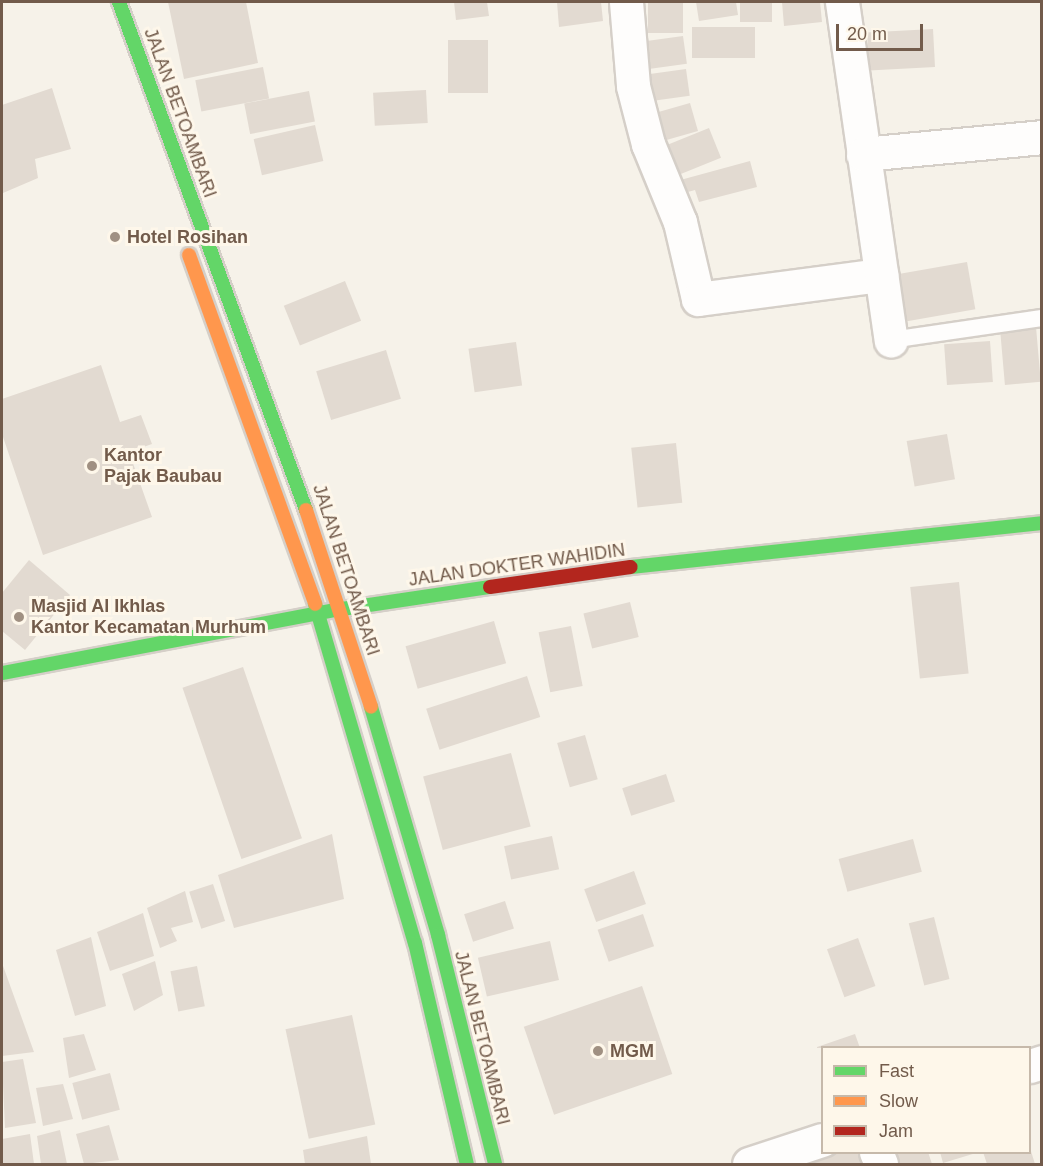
<!DOCTYPE html>
<style>
body{margin:0}
#map{position:relative;width:1043px;height:1166px;overflow:hidden;background:#f6f2e9;font-family:Arial,sans-serif}
div>[style]{position:absolute}
.building>*{inset:0;background:#e2dad1;transform-origin:0 0}
.roads{filter:drop-shadow(2px 0 #d5cfc8) drop-shadow(-2px 0 #d5cfc8) drop-shadow(0 2px #d5cfc8) drop-shadow(0 -2px #d5cfc8)}
.lane>*{height:16px;margin:-8px;padding:0 8px;transform-origin:8px;border-radius:8px;background:#fefdfc}
.street>*{height:33px;margin:-16.5px;padding:0 16.5px;transform-origin:16.5px;border-radius:16.5px;background:#fefdfc}
.fast>*{height:14px;margin:-7px;padding:0 7px;transform-origin:7px;border-radius:7px;background:#63d668}
.slow>*{height:14px;margin:-7px;padding:0 7px;transform-origin:7px;border-radius:7px;background:#ff974d}
.jam>*{height:14px;margin:-7px;padding:0 7px;transform-origin:7px;border-radius:7px;background:#b3261e}
.dots>*{width:16px;height:16px;translate:-50% -50%;box-sizing:border-box;border:3px solid #fef7ea;border-radius:50%}
span{translate:-50% -50%;white-space:nowrap;text-align:center;line-height:1.15;-webkit-text-stroke:6px #fef7ea;paint-order:stroke}
.street-label{font-size:18px;color:#725b4b}
.poi-label{font-size:18px;color:#725b4b;font-weight:700}
.left{translate:0 -50%;text-align:left}
.frame{position:absolute;inset:0;border:3px solid #725b4b;pointer-events:none}
.legend{position:absolute;left:821px;top:1046px;width:210px;height:108px;box-sizing:border-box;background:#fef7ea;border:2px solid #c6b9aa;margin:0;padding:8px 10px;list-style:none;font-size:18px;color:#725b4b}
.legend li{display:flex;align-items:center;gap:12px;height:30px}
.legend b{width:30px;border:2px solid #c6b9aa}
.scale{position:absolute;left:836px;top:24px;width:87px;height:27px;box-sizing:border-box;border:3px solid #725b4b;border-top:0;padding-left:8px;font-size:18px;line-height:21px;white-space:nowrap;color:#725b4b;-webkit-text-stroke:4px #fef7ea;paint-order:stroke}
</style>
<div id="map">
<div class="building">
<div style="clip-path:polygon(168px 2px,246px 2px,258px 63px,184px 79px)"></div>
<div style="clip-path:polygon(454px 2px,487px 2px,489px 16px,456px 20px)"></div>
<div style="clip-path:polygon(557px 2px,601px 2px,603px 21px,559px 27px)"></div>
<div style="left:648px;top:2px;width:35px;height:31px"></div>
<div style="clip-path:polygon(696px 2px,736px 2px,738px 15px,699px 21px)"></div>
<div style="left:740px;top:2px;width:32px;height:20px"></div>
<div style="clip-path:polygon(782px 2px,820px 2px,822px 22px,784px 26px)"></div>
<div style="left:755px;top:27px;width:31px;height:63px;rotate:90deg"></div>
<div style="left:933px;top:29px;width:38px;height:66px;rotate:87deg"></div>
<div style="left:683px;top:36px;width:28px;height:44px;rotate:82deg"></div>
<div style="left:448px;top:40px;width:40px;height:53px"></div>
<div style="left:263px;top:67px;width:32px;height:69px;rotate:79deg"></div>
<div style="left:686px;top:69px;width:27px;height:42px;rotate:82deg"></div>
<div style="clip-path:polygon(52px 88px,71px 149px,35px 159px,38px 178px,3px 193px,2px 105px)"></div>
<div style="left:426px;top:90px;width:33px;height:53px;rotate:87deg"></div>
<div style="left:309px;top:91px;width:31px;height:66px;rotate:79deg"></div>
<div style="left:690px;top:103px;width:29px;height:41px;rotate:74deg"></div>
<div style="left:315px;top:125px;width:37px;height:63px;rotate:77deg"></div>
<div style="left:709px;top:128px;width:32px;height:52px;rotate:68deg"></div>
<div style="clip-path:polygon(750px 161px,757px 187px,699px 202px,695px 190px,677px 195px,673px 182px)"></div>
<div style="left:967px;top:262px;width:48px;height:78px;rotate:80deg"></div>
<div style="left:345px;top:281px;width:43px;height:66px;rotate:68deg"></div>
<div style="left:1036px;top:327px;width:55px;height:36px;rotate:85deg"></div>
<div style="left:990px;top:341px;width:41px;height:46px;rotate:86deg"></div>
<div style="left:516px;top:342px;width:44px;height:48px;rotate:82deg"></div>
<div style="left:386px;top:350px;width:51px;height:73px;rotate:73deg"></div>
<div style="clip-path:polygon(101px 365px,120px 422px,141px 415px,152px 444px,129px 452px,152px 517px,43px 555px,2px 434px,2px 399px)"></div>
<div style="left:947px;top:434px;width:46px;height:41px;rotate:80deg"></div>
<div style="left:676px;top:443px;width:60px;height:45px;rotate:84deg"></div>
<div style="clip-path:polygon(29px 560px,70px 595px,25px 650px,2px 631px,2px 593px)"></div>
<div style="left:959px;top:582px;width:92px;height:49px;rotate:84deg"></div>
<div style="left:630px;top:602px;width:36px;height:48px;rotate:76deg"></div>
<div style="left:494px;top:621px;width:44px;height:92px;rotate:74deg"></div>
<div style="left:571px;top:626px;width:61px;height:33px;rotate:79deg"></div>
<div style="left:243px;top:667px;width:181px;height:64px;rotate:71deg"></div>
<div style="left:527px;top:676px;width:43px;height:106px;rotate:72deg"></div>
<div style="left:585px;top:735px;width:46px;height:29px;rotate:74deg"></div>
<div style="left:511px;top:753px;width:76px;height:91px;rotate:75deg"></div>
<div style="left:666px;top:774px;width:29px;height:46px;rotate:72deg"></div>
<div style="clip-path:polygon(332px 834px,344px 899px,234px 928px,218px 875px)"></div>
<div style="left:552px;top:836px;width:34px;height:49px;rotate:78deg"></div>
<div style="left:913px;top:839px;width:34px;height:77px;rotate:75deg"></div>
<div style="left:634px;top:871px;width:35px;height:53px;rotate:70deg"></div>
<div style="left:213px;top:884px;width:39px;height:25px;rotate:72deg"></div>
<div style="clip-path:polygon(185px 891px,193px 922px,171px 928px,177px 941px,160px 948px,147px 908px)"></div>
<div style="left:505px;top:901px;width:29px;height:43px;rotate:72deg"></div>
<div style="clip-path:polygon(143px 913px,154px 956px,110px 971px,97px 932px)"></div>
<div style="left:643px;top:914px;width:34px;height:48px;rotate:71deg"></div>
<div style="left:934px;top:917px;width:64px;height:26px;rotate:76deg"></div>
<div style="clip-path:polygon(91px 937px,106px 1006px,75px 1016px,56px 950px)"></div>
<div style="left:858px;top:938px;width:51px;height:33px;rotate:70deg"></div>
<div style="left:550px;top:941px;width:40px;height:74px;rotate:77deg"></div>
<div style="clip-path:polygon(155px 961px,163px 995px,134px 1011px,122px 974px)"></div>
<div style="clip-path:polygon(2px 963px,34px 1052px,2px 1056px)"></div>
<div style="left:197px;top:966px;width:41px;height:27px;rotate:79deg"></div>
<div style="left:642px;top:986px;width:93px;height:125px;rotate:71deg"></div>
<div style="left:352px;top:1015px;width:112px;height:68px;rotate:78deg"></div>
<div style="clip-path:polygon(84px 1034px,96px 1070px,69px 1078px,63px 1038px)"></div>
<div style="clip-path:polygon(855px 1034px,860px 1048px,817px 1048px,817px 1047px)"></div>
<div style="clip-path:polygon(23px 1059px,36px 1123px,5px 1128px,2px 1062px)"></div>
<div style="left:110px;top:1073px;width:38px;height:39px;rotate:75deg"></div>
<div style="clip-path:polygon(63px 1084px,73px 1119px,43px 1126px,36px 1088px)"></div>
<div style="clip-path:polygon(109px 1125px,119px 1160px,84px 1164px,76px 1134px)"></div>
<div style="clip-path:polygon(60px 1130px,67px 1164px,41px 1164px,37px 1136px)"></div>
<div style="clip-path:polygon(30px 1134px,34px 1164px,2px 1164px,2px 1139px)"></div>
<div style="clip-path:polygon(367px 1136px,371px 1164px,305px 1164px,303px 1150px)"></div>
<div style="clip-path:polygon(1030px 1148px,1035px 1164px,987px 1164px,983px 1152px,1030px 1152px)"></div>
<div style="clip-path:polygon(831px 1152px,862px 1152px,866px 1164px,810px 1164px,809px 1160px)"></div>
<div style="clip-path:polygon(890px 1152px,928px 1152px,932px 1164px,894px 1164px)"></div>
<div style="clip-path:polygon(940px 1152px,976px 1152px,976px 1153px,943px 1163px)"></div>
</div>
<div class="roads">
<div class="lane">
<div style="left:891px;top:340px;width:153px;rotate:-8.3deg"></div>
</div>
<div class="street">
<div style="left:626px;top:2px;width:84px;rotate:85.2deg"></div>
<div style="left:633px;top:86px;width:60px;rotate:75.5deg"></div>
<div style="left:648px;top:144px;width:84px;rotate:67.7deg"></div>
<div style="left:680px;top:222px;width:79px;rotate:76.8deg"></div>
<div style="left:698px;top:299px;width:185px;rotate:-7.5deg"></div>
<div style="left:842px;top:2px;width:342px;rotate:81.8deg"></div>
<div style="left:863px;top:154px;width:180px;rotate:-5.4deg"></div>
<div style="left:1030px;top:1066px;width:13px;rotate:-18deg"></div>
<div style="left:876px;top:1152px;width:13px;rotate:67deg"></div>
<div style="left:749px;top:1164px;width:77px;rotate:-18.2deg"></div>
</div>
<div class="fast">
<div style="left:119px;top:2px;width:541px;rotate:69.79deg"></div>
<div style="left:631px;top:567px;width:413px;rotate:-6.1deg"></div>
<div style="left:315px;top:604px;width:353px;rotate:73.6deg"></div>
<div style="left:415px;top:943px;width:227px;rotate:76.8deg"></div>
<div style="left:2px;top:673px;width:346px;rotate:-10.7deg"></div>
<div style="left:342px;top:609px;width:150px;rotate:-8.5deg"></div>
<div style="left:371px;top:707px;width:238px;rotate:73.6deg"></div>
<div style="left:438px;top:935px;width:236px;rotate:76deg"></div>
</div>
<div class="slow">
<div style="left:189px;top:255px;width:371px;rotate:70.1deg"></div>
<div style="left:306px;top:510px;width:207px;rotate:71.7deg"></div>
</div>
<div class="jam">
<div style="left:490px;top:587px;width:142px;rotate:-8.1deg"></div>
</div>
</div>
<div class="dots">
<div style="left:115px;top:237px;background:#a09082"></div>
<div style="left:92px;top:466px;background:#a09082"></div>
<div style="left:19px;top:617px;background:#a09082"></div>
<div style="left:598px;top:1051px;background:#a09082"></div>
</div>
<div class="street-label">
<span style="left:180px;top:113px;rotate:70deg">JALAN BETOAMBARI</span>
<span style="left:517px;top:565px;rotate:-8deg">JALAN DOKTER WAHIDIN</span>
<span style="left:346px;top:570px;rotate:72deg">JALAN BETOAMBARI</span>
<span style="left:482px;top:1038px;rotate:76deg">JALAN BETOAMBARI</span>
</div>
<div class="poi-label">
<span class="left" style="left:127px;top:237px">Hotel Rosihan</span>
<span class="left" style="left:104px;top:466px">Kantor<br>Pajak Baubau</span>
<span class="left" style="left:31px;top:617px">Masjid Al Ikhlas<br>Kantor Kecamatan Murhum</span>
<span class="left" style="left:610px;top:1051px">MGM</span>
</div>
<div class="frame"></div>
<ul class="legend">
<li><b style="height:8px;background:#63d668"></b>Fast</li>
<li><b style="height:8px;background:#ff974d"></b>Slow</li>
<li><b style="height:8px;background:#b3261e"></b>Jam</li>
</ul>
<div class="scale">20 m</div>
</div>
